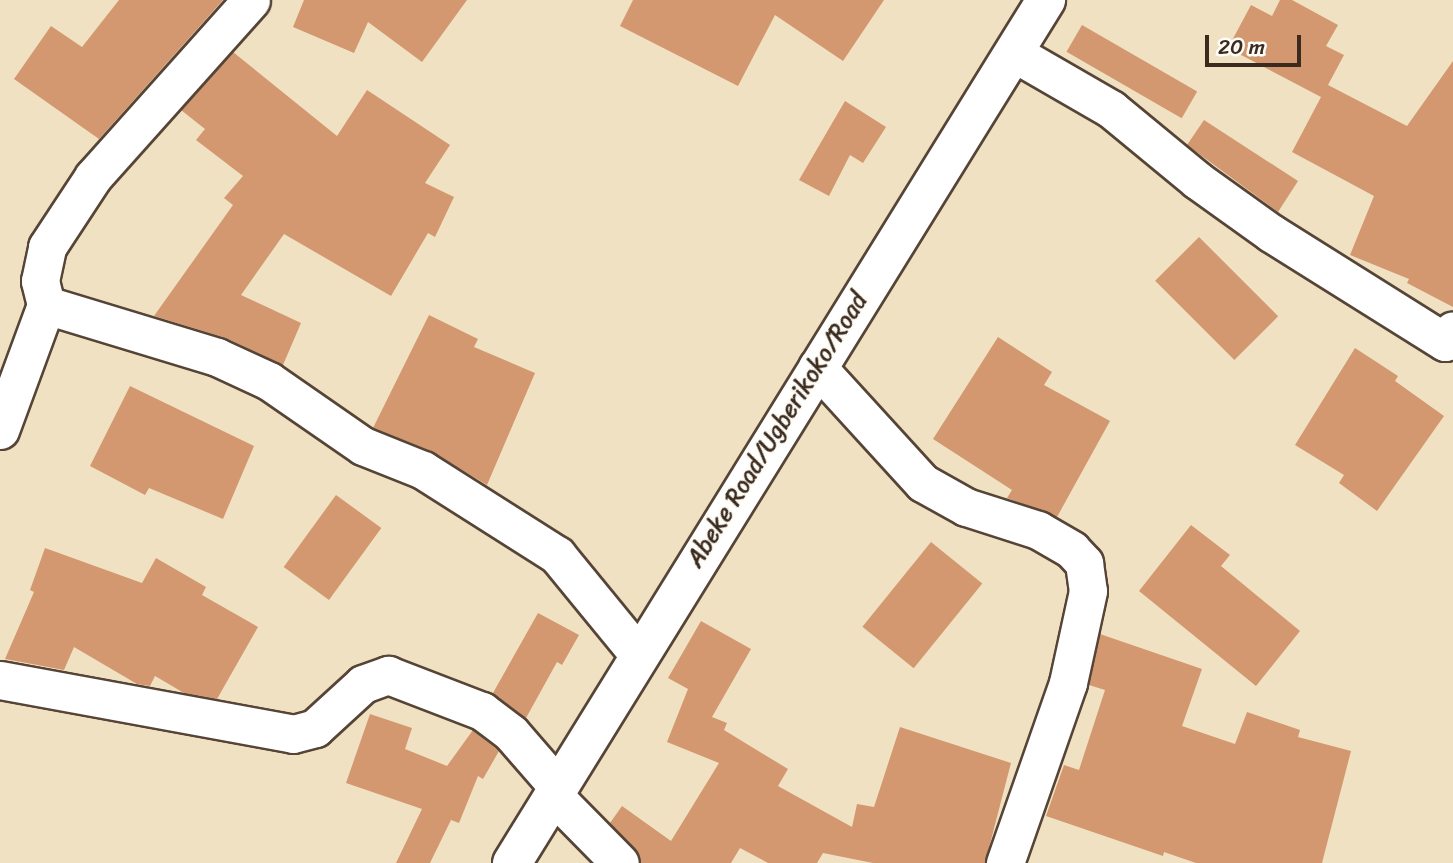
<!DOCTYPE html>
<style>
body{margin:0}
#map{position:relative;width:1453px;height:863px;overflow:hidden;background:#f0e1c2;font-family:Sriracha,sans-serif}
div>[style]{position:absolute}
.building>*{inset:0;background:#d39870;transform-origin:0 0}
.roads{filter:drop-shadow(2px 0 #564537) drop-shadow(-2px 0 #564537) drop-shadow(0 2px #564537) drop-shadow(0 -2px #564537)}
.minor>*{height:37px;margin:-18.5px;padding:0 18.5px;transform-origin:18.5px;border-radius:18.5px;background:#fff}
.tertiary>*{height:38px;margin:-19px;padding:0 19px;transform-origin:19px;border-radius:19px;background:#fff}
span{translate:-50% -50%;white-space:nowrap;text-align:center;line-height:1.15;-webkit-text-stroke:5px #fdfcf7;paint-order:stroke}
.street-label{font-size:24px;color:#3b2a1e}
.scale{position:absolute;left:1205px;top:35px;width:96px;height:32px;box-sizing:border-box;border:4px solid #3b2a1e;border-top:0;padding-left:9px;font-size:21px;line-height:24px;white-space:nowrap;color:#3b2a1e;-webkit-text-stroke:5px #fdfcf7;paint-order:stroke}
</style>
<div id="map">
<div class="building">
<div style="clip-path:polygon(119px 0,223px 0,99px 139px,14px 79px,51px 26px,82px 47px)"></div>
<div style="clip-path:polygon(304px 0,467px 0,422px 62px,368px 22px,354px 53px,293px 27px)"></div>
<div style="clip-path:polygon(633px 0,884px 0,843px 61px,775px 15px,738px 86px,620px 26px)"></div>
<div style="clip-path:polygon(1280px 0,1292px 0,1338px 25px,1326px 46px,1344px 55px,1328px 85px,1407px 126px,1453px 61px,1453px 307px,1407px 283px,1409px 279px,1350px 255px,1374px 196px,1292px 152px,1321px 97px,1228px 48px,1251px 5px,1272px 16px)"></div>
<div style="left:1082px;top:25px;width:133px;height:31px;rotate:30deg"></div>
<div style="clip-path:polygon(233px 52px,337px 136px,367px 90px,450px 145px,425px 183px,454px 197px,435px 237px,428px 233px,391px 296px,284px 234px,241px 295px,301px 323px,283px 365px,226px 338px,154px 316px,233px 205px,224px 198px,243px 176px,196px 140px,205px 129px,181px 110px)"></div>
<div style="clip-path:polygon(845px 101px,886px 127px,863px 163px,850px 155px,829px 196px,799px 180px)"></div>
<div style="clip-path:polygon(1204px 120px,1298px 181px,1278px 212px,1187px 145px)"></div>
<div style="left:1199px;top:237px;width:112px;height:62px;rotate:45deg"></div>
<div style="clip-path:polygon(429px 315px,478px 339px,474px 347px,535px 373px,487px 485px,431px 451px,373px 428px)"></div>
<div style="clip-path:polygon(998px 337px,1052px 372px,1044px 385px,1110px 421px,1057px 517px,1007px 498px,1012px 490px,933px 439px)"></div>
<div style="clip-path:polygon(1355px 348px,1398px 376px,1395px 381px,1444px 416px,1377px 511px,1339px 483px,1344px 475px,1295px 445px)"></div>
<div style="clip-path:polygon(130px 386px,254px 446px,223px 519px,149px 488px,145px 495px,90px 466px)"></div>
<div style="left:336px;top:495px;width:56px;height:89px;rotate:36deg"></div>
<div style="clip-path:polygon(1191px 525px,1230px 555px,1221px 566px,1300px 631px,1256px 686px,1139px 591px)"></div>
<div style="left:931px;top:542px;width:66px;height:109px;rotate:39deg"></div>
<div style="clip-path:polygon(45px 548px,142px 583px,156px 558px,206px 587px,202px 595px,258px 627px,217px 699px,184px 693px,155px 676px,150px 686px,137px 684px,74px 647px,64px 670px,5px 659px,34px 592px,30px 590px)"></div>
<div style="clip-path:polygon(538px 613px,579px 635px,562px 665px,557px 662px,526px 718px,493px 693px)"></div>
<div style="clip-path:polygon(701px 621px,751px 649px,712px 717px,727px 723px,724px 730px,788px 769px,778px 786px,852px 827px,857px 804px,874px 807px,900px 727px,1011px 763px,985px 863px,873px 863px,823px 853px,817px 863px,768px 863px,740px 848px,731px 863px,640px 863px,635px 849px,610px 823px,622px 806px,671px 841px,719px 763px,667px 742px,688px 689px,668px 678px)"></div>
<div style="clip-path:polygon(1100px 634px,1202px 669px,1182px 726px,1235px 744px,1247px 712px,1300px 730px,1298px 737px,1351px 751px,1322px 863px,1196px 863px,1164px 852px,1163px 856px,1046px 816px,1064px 765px,1079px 770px,1105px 690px,1089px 685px)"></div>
<div style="clip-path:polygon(370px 714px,412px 728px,405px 749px,447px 766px,473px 730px,499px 751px,483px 779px,478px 776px,459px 823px,451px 820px,430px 863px,396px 863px,422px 809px,346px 783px)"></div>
</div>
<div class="roads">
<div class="minor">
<div style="left:1014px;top:53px;width:112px;rotate:30deg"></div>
<div style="left:1111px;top:109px;width:112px;rotate:39.5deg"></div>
<div style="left:1197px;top:180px;width:91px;rotate:35.6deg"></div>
<div style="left:1271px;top:233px;width:205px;rotate:32.1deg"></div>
<div style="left:1445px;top:342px;width:14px;rotate:-56deg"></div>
<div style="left:46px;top:305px;width:25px;rotate:-104deg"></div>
<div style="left:40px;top:281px;width:35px;rotate:-78deg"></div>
<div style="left:47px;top:247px;width:84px;rotate:-56.7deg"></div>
<div style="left:93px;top:177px;width:237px;rotate:-48.2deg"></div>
<div style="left:817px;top:367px;width:157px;rotate:47.6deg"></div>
<div style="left:923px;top:483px;width:49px;rotate:29.2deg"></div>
<div style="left:966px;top:507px;width:76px;rotate:17.7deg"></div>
<div style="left:1038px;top:530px;width:39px;rotate:30deg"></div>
<div style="left:1072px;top:550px;width:18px;rotate:47deg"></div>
<div style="left:1084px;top:563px;width:28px;rotate:82deg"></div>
<div style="left:1088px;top:591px;width:94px;rotate:102.3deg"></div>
<div style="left:1068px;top:683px;width:191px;rotate:109.3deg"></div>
<div style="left:0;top:430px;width:133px;rotate:-69.8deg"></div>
<div style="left:46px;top:305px;width:179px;rotate:16.9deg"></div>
<div style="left:217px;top:357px;width:57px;rotate:24.8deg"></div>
<div style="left:269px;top:381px;width:114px;rotate:34.7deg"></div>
<div style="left:363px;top:446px;width:65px;rotate:21.8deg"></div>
<div style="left:423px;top:470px;width:159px;rotate:32.4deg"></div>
<div style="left:557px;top:555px;width:128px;rotate:50.7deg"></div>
<div style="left:0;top:680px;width:298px;rotate:10.4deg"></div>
<div style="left:293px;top:734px;width:23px;rotate:-15deg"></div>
<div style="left:315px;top:728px;width:65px;rotate:-42.5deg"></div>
<div style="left:363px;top:684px;width:27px;rotate:-20deg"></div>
<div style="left:388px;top:675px;width:101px;rotate:21deg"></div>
<div style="left:482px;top:711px;width:36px;rotate:37deg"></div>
<div style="left:511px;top:733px;width:72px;rotate:49deg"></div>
<div style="left:553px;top:795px;width:95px;rotate:45.4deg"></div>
</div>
<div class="tertiary">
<div style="left:512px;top:863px;width:1015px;rotate:-58.25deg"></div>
</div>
</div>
<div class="street-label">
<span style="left:777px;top:430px;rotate:-58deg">Abeke Road/Ugberikoko/Road</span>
</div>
<div class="scale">20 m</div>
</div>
